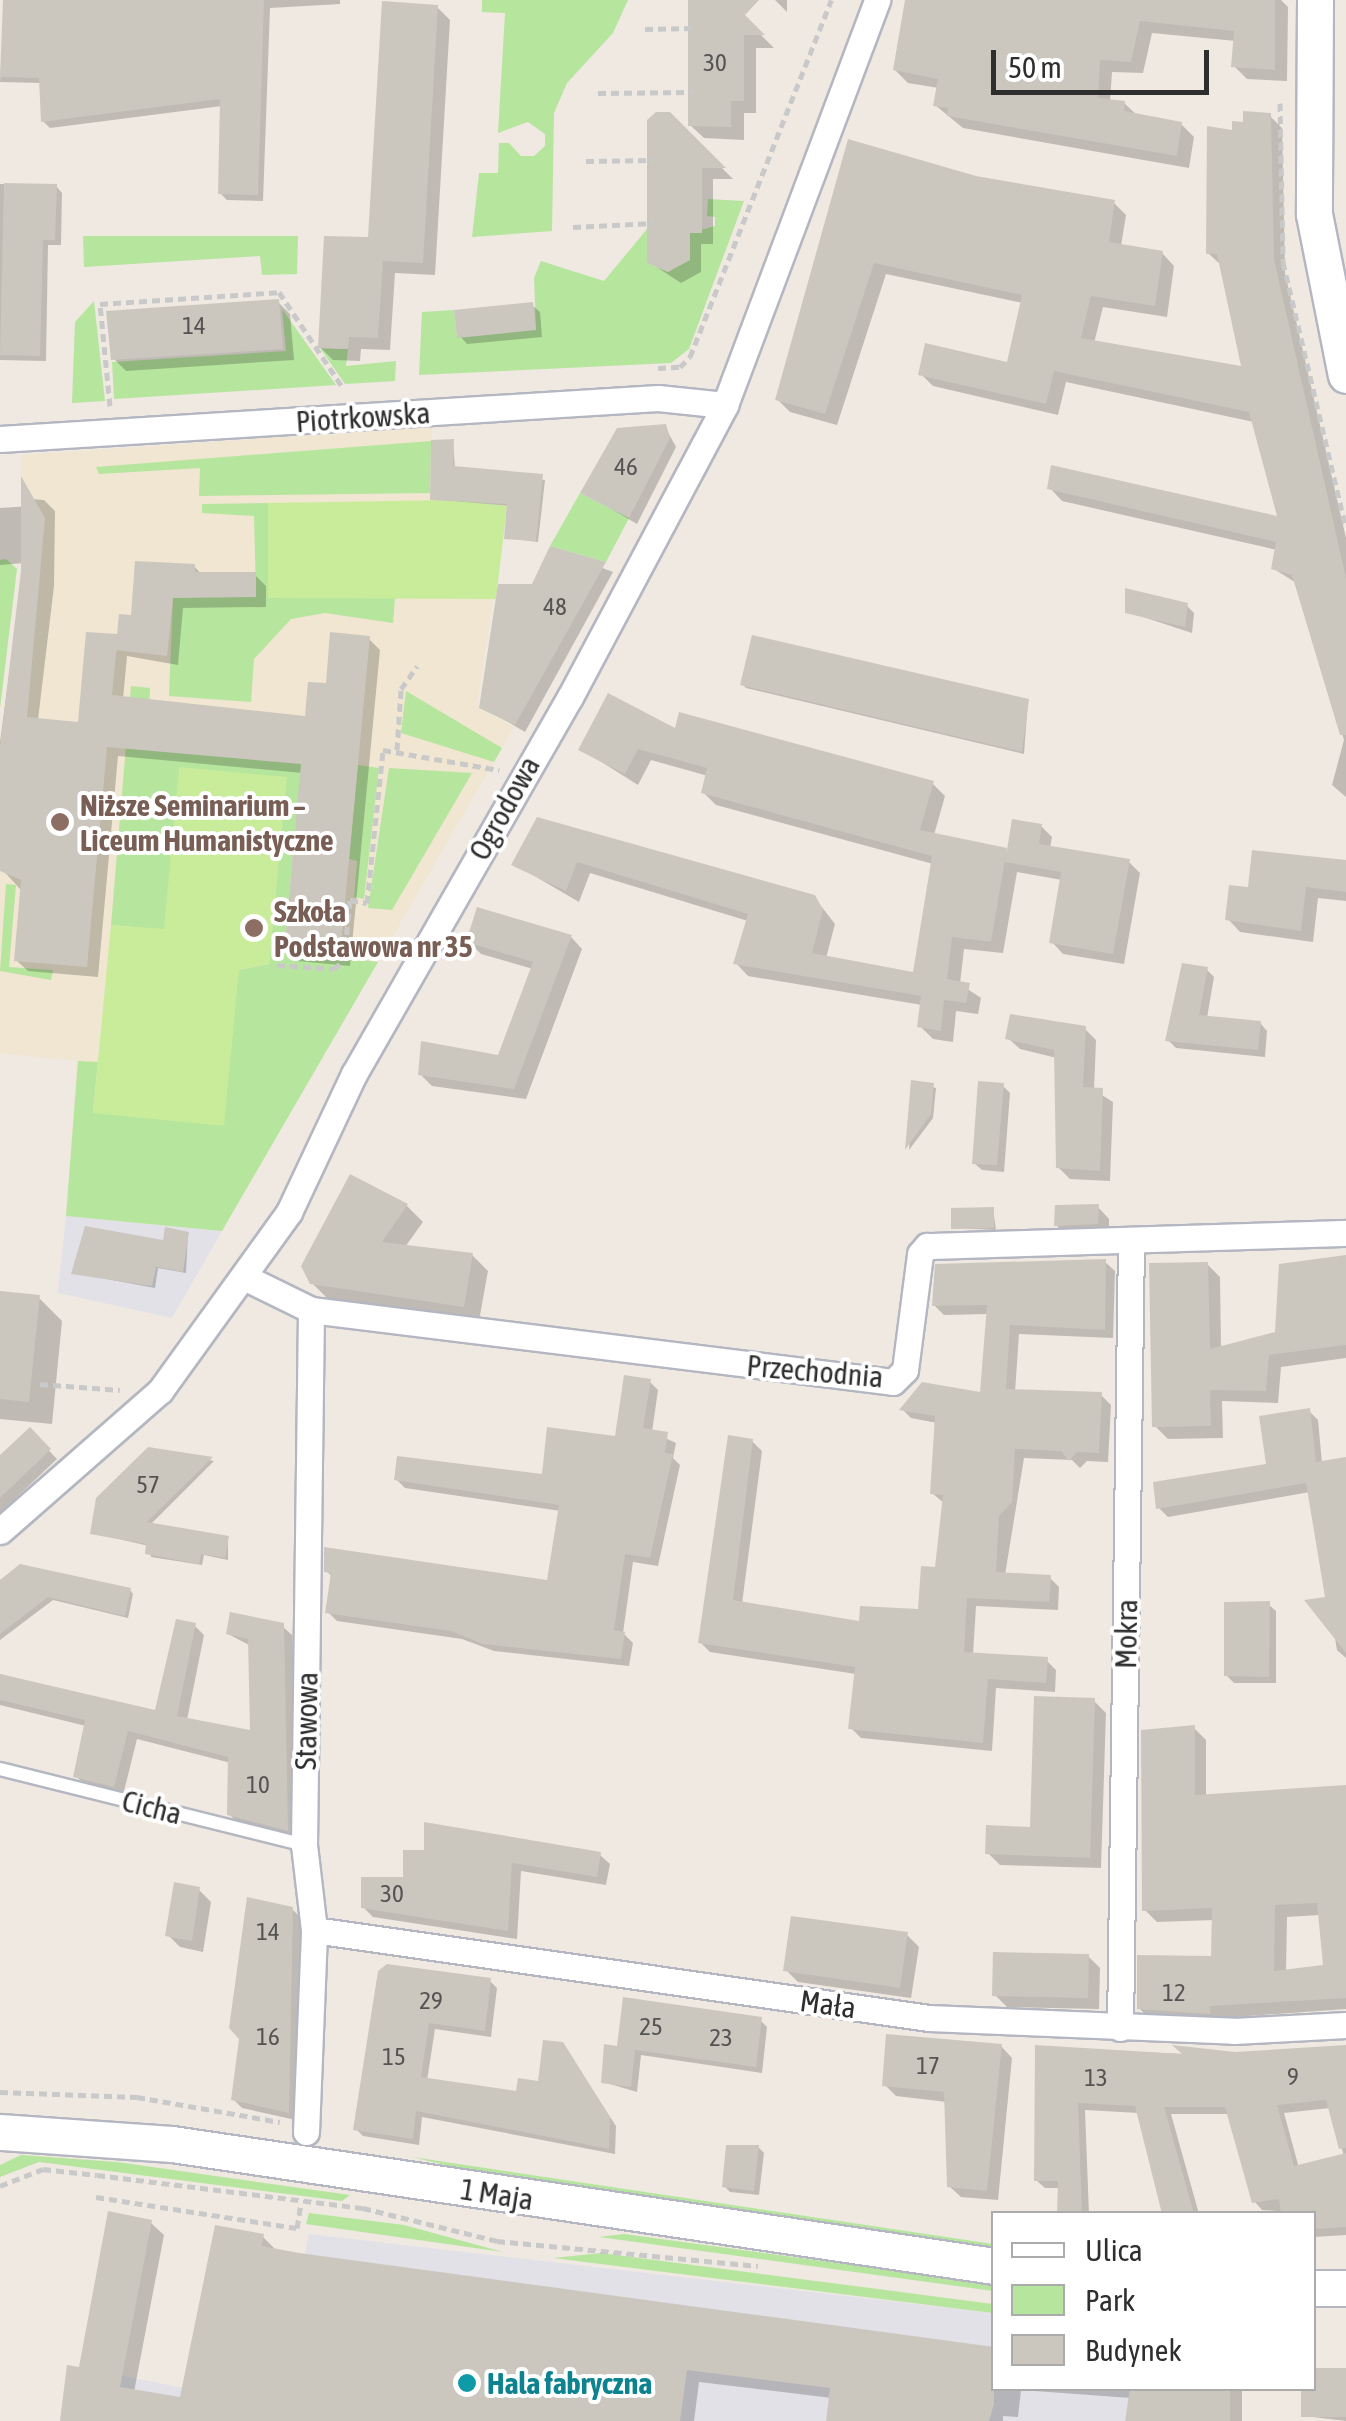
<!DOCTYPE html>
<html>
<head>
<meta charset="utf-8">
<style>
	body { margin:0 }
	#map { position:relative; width:1346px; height:2421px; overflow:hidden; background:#efe9e1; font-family:"Asap Condensed",sans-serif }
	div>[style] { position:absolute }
	.industrial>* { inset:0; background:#e3e1e8 }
	.education>* { inset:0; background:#f0e6d1 }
	.green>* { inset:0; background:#b6e59e }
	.pitch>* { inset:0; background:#c9ec9a }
	.shadow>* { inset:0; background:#0003 }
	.building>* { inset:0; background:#cbc7bf }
	.path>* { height:5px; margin-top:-2.5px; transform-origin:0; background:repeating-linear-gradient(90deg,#c9c9c9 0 8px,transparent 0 13px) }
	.roads { filter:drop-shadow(2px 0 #b4b7c1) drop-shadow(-2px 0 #b4b7c1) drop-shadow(0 2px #b4b7c1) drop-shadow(0 -2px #b4b7c1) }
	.lane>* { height:12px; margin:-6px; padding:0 6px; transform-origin:6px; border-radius:6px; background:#fff }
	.street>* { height:25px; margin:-12.5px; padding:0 12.5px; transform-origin:12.5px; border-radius:12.5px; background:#fff }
	.secondary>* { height:35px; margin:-17.5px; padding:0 17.5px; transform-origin:17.5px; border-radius:17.5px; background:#fff }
	.dots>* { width:28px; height:28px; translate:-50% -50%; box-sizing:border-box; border:5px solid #fff; border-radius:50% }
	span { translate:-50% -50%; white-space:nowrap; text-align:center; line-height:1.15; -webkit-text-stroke:8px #fff; paint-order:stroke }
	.number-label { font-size:25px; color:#555452 }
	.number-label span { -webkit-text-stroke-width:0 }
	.street-label { font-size:30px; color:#2e2e2e }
	.education-label { font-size:30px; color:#785e54; font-weight:700 }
	.left { translate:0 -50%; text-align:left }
	.culture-label { font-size:30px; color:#0d838f; font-weight:700 }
	.legend { position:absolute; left:991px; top:2211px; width:325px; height:180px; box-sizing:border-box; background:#fff; border:2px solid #ababab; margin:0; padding:12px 18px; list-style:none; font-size:30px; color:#2e2e2e }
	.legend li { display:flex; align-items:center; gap:20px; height:50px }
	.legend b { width:50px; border:2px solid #ababab }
	.scale { position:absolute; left:991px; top:50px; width:218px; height:45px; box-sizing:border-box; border:5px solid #2e2e2e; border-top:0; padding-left:12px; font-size:30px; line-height:35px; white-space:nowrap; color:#2e2e2e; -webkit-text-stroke:8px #fff; paint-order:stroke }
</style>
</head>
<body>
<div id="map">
	<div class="industrial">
		<i style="clip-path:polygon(66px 1216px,222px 1231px,172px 1318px,58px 1293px)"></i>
		<i style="clip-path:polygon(309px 2234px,993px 2313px,994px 2388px,1164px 2389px,1160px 2421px,60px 2421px,67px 2365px,275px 2406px)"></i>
	</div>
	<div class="education">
		<i style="clip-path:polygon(432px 427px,430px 500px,507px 506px,477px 707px,514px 727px,222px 1231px,66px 1216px,77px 1061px,0 1053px,0 742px,21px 571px,21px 455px)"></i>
	</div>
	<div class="green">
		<i style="clip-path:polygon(482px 0,628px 0,613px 33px,567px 83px,554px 113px,552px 231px,472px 237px,479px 173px,498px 173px,499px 143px,509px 143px,521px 156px,534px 156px,545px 146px,545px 134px,528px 122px,498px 133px,505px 13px,482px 12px)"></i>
		<i style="clip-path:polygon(708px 199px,744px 201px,689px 349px,671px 363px,419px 375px,422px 312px,454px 310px,457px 337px,536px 329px,534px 278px,541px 261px,604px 281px,647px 229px,647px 263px,668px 272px,677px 259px,690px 259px,690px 233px,715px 226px,715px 217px,707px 216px)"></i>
		<i style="clip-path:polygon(298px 236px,297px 274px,262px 275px,260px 256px,84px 267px,83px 236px)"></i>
		<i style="clip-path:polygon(94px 301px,105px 401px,72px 403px,75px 322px)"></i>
		<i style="clip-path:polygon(282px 309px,336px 385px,114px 399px,112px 362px,286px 351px)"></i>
		<i style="clip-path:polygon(320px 348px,348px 349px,346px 366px,396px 361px,395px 381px,345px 384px)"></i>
		<i style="clip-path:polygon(431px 441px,430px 493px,199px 496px,200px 468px,99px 474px,96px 467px)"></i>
		<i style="clip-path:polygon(580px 493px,629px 518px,606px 562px,550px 546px)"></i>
		<i style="clip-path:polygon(268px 503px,268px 598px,395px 598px,393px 623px,325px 613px,291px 619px,254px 659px,251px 702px,169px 696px,173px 597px,256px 597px,254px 516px,202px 513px,202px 504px)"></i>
		<i style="clip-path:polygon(6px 559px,17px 569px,0 708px,0 560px)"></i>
		<i style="clip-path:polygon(131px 686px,150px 688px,147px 750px,302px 759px,284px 950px,378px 962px,222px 1231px,66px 1216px,78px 1061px,98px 1062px,93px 1112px,239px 970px,269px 964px,286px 777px,164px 930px,111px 925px)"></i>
		<i style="clip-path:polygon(406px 691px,502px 748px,494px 762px,401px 733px)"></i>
		<i style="clip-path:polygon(358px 765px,379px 768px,364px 899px,354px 897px,357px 861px,349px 859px)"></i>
		<i style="clip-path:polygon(389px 768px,472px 773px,392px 910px,368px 908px)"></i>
		<i style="clip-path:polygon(6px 884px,16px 885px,9px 967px,53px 970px,51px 980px,0 971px)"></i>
		<i style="clip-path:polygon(21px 2155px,117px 2162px,350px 2195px,342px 2201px,39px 2162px,0 2177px,0 2165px)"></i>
		<i style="clip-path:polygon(412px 2157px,993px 2244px,993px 2251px,478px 2173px)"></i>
		<i style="clip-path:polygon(309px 2213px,404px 2225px,503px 2252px,306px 2224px)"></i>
		<i style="clip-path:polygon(624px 2234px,993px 2284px,993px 2291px,599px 2237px)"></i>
		<i style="clip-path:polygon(601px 2253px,993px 2304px,993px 2313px,553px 2258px)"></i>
	</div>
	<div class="pitch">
		<i style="clip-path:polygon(452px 500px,507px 506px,496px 599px,268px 598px,268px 503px)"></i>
		<i style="clip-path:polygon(179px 767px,287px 777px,269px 964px,239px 970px,224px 1126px,93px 1113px,111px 925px,164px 929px)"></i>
	</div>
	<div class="shadow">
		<i style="clip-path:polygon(5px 0,340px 0,340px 4px,270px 8px,263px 201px,227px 200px,220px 193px,222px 106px,50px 128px,43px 121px,42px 83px,0 82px)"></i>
		<i style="clip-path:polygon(691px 0,726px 0,774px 48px,756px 48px,756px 113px,744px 113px,744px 140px,704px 138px,690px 125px)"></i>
		<i style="clip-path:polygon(775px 0,787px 0,787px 12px)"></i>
		<i style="clip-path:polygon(908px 0,1281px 0,1288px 7px,1287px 81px,1247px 79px,1234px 66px,1236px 41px,1152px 33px,1143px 73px,1112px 72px,1110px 102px,1124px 103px,1138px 116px,1181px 124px,1194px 137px,1189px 168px,963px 128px,935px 105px,939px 88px,908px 83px,895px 70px)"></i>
		<i style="clip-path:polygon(437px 7px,450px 20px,435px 275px,395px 273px,390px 350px,361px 349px,360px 361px,333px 360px,320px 347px,370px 240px)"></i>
		<i style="clip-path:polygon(669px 115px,733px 179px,713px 179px,713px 244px,701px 244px,701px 272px,681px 283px,649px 262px)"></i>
		<i style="clip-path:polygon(1270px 116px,1282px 128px,1285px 273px,1346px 538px,1346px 797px,1332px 785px,1344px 740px,1298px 584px,1274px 569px,1277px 550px,1062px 501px,1050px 488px,1280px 519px,1254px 422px,1066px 382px,1058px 415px,933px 386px,921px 374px,1009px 365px,1023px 303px,886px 274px,837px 425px,790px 412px,777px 399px,849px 142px,1007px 186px,1114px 203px,1126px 215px,1121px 246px,1162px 253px,1174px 266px,1167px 317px,1103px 307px,1094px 343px,1244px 369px,1221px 265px,1208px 253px,1234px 133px)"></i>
		<i style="clip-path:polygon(0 184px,56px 186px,62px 193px,61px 245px,48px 245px,46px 361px,0 360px)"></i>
		<i style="clip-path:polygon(278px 302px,290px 314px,294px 360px,126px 371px,114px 359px)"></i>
		<i style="clip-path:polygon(532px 305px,540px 312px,542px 337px,467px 344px,460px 336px)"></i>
		<i style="clip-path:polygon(665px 427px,676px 447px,637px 524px,584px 493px)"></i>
		<i style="clip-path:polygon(453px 442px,455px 468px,545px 480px,538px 542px,506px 538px,510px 506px,432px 499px)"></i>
		<i style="clip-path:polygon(31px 499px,44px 500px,55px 511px,54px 586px,38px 720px,80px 725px,133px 617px,194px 566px,202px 575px,255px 575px,266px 586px,266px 607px,183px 608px,178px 665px,127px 656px,123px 699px,308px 719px,369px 639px,380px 650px,350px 966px,297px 961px,286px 950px,303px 773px,118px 756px,98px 977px,28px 971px,16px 960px,21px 890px,0 867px,0 742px,24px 563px,0 565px,0 508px,30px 506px)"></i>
		<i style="clip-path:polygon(552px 549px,613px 572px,525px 732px,482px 707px)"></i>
		<i style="clip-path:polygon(1186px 605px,1194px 613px,1192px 633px,1128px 612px)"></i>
		<i style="clip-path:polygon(743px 685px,1028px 701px,1024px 754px,746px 688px)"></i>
		<i style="clip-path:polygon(676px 731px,932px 783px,945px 796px,934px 835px,1009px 853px,1041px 826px,1052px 837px,1050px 848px,1129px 862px,1140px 873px,1124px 964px,1063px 954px,1052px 942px,1062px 880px,1017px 872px,1003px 953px,964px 949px,960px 984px,981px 998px,978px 1014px,956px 1011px,953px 1042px,933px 1039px,920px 1026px,922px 1005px,748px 976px,736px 963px,748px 921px,590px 873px,579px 902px,514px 864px,538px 820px,814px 897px,835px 924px,826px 958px,915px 975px,933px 864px,716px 805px,703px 792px,708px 776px,651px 760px,638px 785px,581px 749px)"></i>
		<i style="clip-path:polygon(1346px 862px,1346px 901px,1318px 898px,1313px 942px,1240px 932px,1228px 919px,1251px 890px)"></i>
		<i style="clip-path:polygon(571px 937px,582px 949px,526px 1099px,432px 1086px,420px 1074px,500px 1057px,533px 969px,481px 954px,469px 942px)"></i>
		<i style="clip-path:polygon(1206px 969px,1214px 977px,1207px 1018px,1260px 1023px,1267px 1031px,1265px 1057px,1176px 1048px,1168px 1040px)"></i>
		<i style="clip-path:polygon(1085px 1029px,1096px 1040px,1094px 1090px,1113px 1102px,1110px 1181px,1070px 1179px,1058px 1167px,1057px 1058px,1020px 1049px,1008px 1038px)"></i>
		<i style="clip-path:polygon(914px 1083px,936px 1088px,933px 1118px,909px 1150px)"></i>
		<i style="clip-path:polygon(1003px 1086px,1010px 1093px,1004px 1172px,982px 1170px,974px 1163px)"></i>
		<i style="clip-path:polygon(352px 1178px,407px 1206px,423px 1222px,405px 1247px,472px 1255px,488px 1271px,479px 1321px,328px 1299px,312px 1283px)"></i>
		<i style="clip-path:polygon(1098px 1207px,1109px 1219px,1109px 1235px,1068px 1237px,1056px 1225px)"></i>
		<i style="clip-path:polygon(993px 1209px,996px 1230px,953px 1228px)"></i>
		<i style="clip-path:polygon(188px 1234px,186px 1273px,158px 1268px,155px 1288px,74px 1273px)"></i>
		<i style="clip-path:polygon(1346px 1257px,1346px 1358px,1281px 1367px,1278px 1403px,1222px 1401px,1223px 1438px,1168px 1439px,1155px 1426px,1207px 1264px,1220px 1277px,1221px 1349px,1277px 1334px)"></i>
		<i style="clip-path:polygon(1105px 1262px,1115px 1271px,1113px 1338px,1019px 1334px,1015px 1392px,1101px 1395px,1111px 1405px,1108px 1462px,1087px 1461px,1080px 1468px,1072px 1460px,1024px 1458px,1005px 1575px,1050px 1578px,1059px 1587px,1058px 1610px,976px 1606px,973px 1655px,1046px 1660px,1056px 1670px,1055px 1692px,996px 1688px,992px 1751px,861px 1738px,851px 1728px,856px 1674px,710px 1652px,700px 1642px,752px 1441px,762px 1451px,742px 1604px,861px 1624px,920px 1612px,937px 1569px,944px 1503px,932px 1493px,937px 1423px,911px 1418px,902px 1409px,983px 1395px,988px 1314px,944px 1315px,934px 1305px)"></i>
		<i style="clip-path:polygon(0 1294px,39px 1298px,62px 1321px,52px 1424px,0 1419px)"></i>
		<i style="clip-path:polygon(649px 1381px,658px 1390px,652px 1432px,676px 1443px,673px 1458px,680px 1465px,658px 1566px,633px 1562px,623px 1633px,633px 1643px,629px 1666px,494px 1651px,462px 1639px,337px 1621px,328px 1612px,333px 1577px,326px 1571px,549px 1582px,561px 1511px,405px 1488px,396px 1479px,544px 1477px,617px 1439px)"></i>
		<i style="clip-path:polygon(1309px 1411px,1318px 1420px,1322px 1463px,1346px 1460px,1346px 1658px,1337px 1650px,1310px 1492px,1168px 1517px,1159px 1508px,1269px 1466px)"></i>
		<i style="clip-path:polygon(30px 1431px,57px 1459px,0 1513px,0 1458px)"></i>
		<i style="clip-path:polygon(149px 1449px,214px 1461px,150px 1525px,228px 1538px,228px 1560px,204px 1555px,202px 1565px,151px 1557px,149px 1546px,92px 1533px)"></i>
		<i style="clip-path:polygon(0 1583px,130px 1590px,133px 1594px,128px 1618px,53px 1600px,0 1640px)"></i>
		<i style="clip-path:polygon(1268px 1604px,1276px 1611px,1276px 1683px,1234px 1683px,1226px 1675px)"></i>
		<i style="clip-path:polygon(194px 1625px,204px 1635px,187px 1720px,252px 1733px,251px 1646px,228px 1634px,282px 1626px,292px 1635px,296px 1838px,239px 1824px,229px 1814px,231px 1763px,137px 1739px,123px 1795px,85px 1785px,76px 1776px,86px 1726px,0 1705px,0 1674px,157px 1713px)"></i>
		<i style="clip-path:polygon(1094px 1701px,1106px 1713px,1101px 1868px,1000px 1865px,988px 1853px,1032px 1829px)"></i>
		<i style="clip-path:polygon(evenodd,1194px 1728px,1206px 1740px,1206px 1796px,1346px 1787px,1346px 2009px,1222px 2018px,1221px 2025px,1152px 2021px,1139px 2008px,1214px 1959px,1215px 1920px,1157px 1922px,1145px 1910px,1194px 1728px,1320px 1915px,1326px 1967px,1286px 1972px,1287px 1917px,1320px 1915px)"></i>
		<i style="clip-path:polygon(405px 1853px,600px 1855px,610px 1864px,606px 1885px,521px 1871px,517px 1939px,373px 1917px,363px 1907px,405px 1879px)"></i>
		<i style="clip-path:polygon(199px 1890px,211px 1902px,203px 1952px,180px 1947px,168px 1935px)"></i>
		<i style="clip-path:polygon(292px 1909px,301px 1918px,296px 2120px,242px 2108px,233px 2099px)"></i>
		<i style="clip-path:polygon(907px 1935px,919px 1947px,911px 1998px,798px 1982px,786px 1970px)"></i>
		<i style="clip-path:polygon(1088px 1956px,1100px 1968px,1099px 2009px,1007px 2007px,995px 1995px)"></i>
		<i style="clip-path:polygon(380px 1973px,490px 1981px,497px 1988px,491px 2037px,435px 2029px,427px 2081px,518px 2093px,540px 2084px,562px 2044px,616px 2126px,615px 2154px,422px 2117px,419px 2145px,363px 2136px,356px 2129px)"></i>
		<i style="clip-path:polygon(760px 2020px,767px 2027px,762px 2073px,641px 2055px,637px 2092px,603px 2082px,620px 2049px)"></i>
		<i style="clip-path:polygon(1001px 2046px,1012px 2058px,998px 2200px,961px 2197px,949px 2186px,947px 2102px,896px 2096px,885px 2085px)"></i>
		<i style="clip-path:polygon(evenodd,1178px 2047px,1211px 2054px,1346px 2048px,1346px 2235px,1314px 2237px,1314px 2214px,1262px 2210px,1254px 2201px,1230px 2114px,1171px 2114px,1199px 2214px,1165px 2214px,1139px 2113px,1085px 2110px,1089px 2214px,1060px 2214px,1061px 2188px,1045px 2188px,1036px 2180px,1038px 2048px,1185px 2054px,1178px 2047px,1330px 2108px,1344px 2156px,1299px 2168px,1284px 2113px,1330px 2108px)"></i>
		<i style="clip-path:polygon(758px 2147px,764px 2153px,759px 2195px,730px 2192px,724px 2186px)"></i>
		<i style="clip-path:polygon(151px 2223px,164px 2235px,134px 2392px,182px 2400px,263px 2237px,277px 2251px,994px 2388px,1242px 2388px,1242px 2421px,1128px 2421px,1131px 2398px,1021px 2390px,1018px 2417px,1003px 2416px,1003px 2421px,829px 2421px,832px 2398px,699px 2382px,694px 2421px,63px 2421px)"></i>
		<i style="clip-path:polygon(1314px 2371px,1346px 2371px,1346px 2421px,1304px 2416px)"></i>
	</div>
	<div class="building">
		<i style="clip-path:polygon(3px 0,264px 0,258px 195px,218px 194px,220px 99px,41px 122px,39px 78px,0 77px)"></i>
		<i style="clip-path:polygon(688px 0,759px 0,745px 15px,765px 35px,744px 35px,744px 101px,731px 101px,731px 127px,688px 126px)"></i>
		<i style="clip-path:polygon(905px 0,1275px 0,1275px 70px,1231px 67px,1234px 31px,1140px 21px,1131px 62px,1100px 60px,1098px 98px,1125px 101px,1124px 111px,1182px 122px,1177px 156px,947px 116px,948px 108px,933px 106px,938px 79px,893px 70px)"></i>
		<i style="clip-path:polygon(382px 1px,438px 5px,423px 263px,383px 261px,378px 338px,349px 337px,348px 349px,318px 348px,324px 236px,368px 237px)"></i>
		<i style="clip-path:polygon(1243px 111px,1271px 113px,1274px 259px,1346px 578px,1346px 735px,1340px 735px,1292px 575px,1271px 569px,1276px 542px,1047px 489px,1051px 465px,1277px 516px,1249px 412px,1054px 371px,1046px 404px,918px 375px,925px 343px,1007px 362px,1022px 295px,874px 263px,825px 414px,775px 400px,848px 139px,976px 176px,1115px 200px,1109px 242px,1163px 251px,1155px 306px,1091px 296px,1081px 338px,1241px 366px,1217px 254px,1206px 254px,1207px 126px,1232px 130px,1232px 121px,1243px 122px)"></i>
		<i style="clip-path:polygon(656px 112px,670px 112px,726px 168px,702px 168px,702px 233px,690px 233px,690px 260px,668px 272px,647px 263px,647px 120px)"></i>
		<i style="clip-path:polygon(4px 183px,57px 184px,55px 240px,43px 240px,40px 356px,0 355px)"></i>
		<i style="clip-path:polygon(279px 299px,283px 349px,111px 360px,106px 311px)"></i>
		<i style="clip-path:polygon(533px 302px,536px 330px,457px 338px,454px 310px)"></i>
		<i style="clip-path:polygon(666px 424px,670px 438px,629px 518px,580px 493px,617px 428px)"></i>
		<i style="clip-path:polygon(454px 439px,453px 466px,543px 474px,536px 541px,504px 539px,507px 504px,430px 500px,431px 440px)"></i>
		<i style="clip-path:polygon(21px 476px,45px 518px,27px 717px,78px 722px,86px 632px,117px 634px,119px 614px,131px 615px,135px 561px,195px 564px,195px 572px,256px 572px,256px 597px,173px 598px,167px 656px,116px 650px,117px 642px,112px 695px,305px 716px,308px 682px,326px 683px,330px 632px,370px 636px,340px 956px,284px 951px,301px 764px,107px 747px,87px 967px,14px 961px,21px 880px,0 871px,0 747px,21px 571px)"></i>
		<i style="clip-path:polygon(550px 546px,606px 562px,515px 725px,479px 708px,498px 584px,532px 584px)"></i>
		<i style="clip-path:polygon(1125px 588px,1188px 603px,1185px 627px,1125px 613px)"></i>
		<i style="clip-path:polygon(752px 635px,1029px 699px,1022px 752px,740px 685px)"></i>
		<i style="clip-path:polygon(608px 693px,675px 728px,679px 712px,934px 781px,920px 830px,1007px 848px,991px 942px,952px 937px,947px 979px,970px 983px,966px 1003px,944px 1000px,941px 1031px,917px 1027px,921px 996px,733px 964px,748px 914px,577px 862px,566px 891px,511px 865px,537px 817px,815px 895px,823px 910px,812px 953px,913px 972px,932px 856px,701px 793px,707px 768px,638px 749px,625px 774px,578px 750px)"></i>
		<i style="clip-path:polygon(1012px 819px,1042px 824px,1039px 844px,1130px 859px,1113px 954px,1049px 943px,1061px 872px,1005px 862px)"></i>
		<i style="clip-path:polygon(1252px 850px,1346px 860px,1346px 892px,1306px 887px,1301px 931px,1225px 920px,1229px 885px,1248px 887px)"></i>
		<i style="clip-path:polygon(477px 907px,572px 935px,514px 1089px,418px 1075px,421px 1041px,498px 1055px,533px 962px,466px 942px)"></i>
		<i style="clip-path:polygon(1182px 963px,1208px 967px,1199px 1015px,1261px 1021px,1258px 1050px,1165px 1041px)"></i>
		<i style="clip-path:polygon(1010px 1014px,1086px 1026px,1083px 1087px,1103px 1088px,1100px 1171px,1056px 1168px,1054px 1050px,1005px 1039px)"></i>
		<i style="clip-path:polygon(911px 1080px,934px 1083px,931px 1114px,905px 1150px)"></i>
		<i style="clip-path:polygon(978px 1081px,1004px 1083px,997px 1165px,972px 1164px)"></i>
		<i style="clip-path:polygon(350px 1174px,408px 1204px,382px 1242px,473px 1253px,464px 1307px,310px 1284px,301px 1266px)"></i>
		<i style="clip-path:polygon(1099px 1204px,1098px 1224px,1054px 1226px,1055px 1205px)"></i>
		<i style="clip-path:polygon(994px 1207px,994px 1228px,951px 1229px,951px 1208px)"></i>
		<i style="clip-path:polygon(85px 1226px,163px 1240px,165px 1227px,189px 1232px,183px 1272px,156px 1267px,152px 1286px,71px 1274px)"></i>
		<i style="clip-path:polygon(1346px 1255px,1346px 1345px,1269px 1355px,1266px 1391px,1210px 1390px,1211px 1426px,1152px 1427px,1149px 1263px,1208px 1262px,1210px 1349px,1275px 1332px,1279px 1264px)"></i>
		<i style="clip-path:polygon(1106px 1259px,1105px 1330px,1010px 1325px,1006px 1389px,1102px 1392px,1099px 1453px,1077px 1452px,1069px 1461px,1061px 1451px,1015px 1449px,1012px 1502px,999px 1516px,996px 1572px,1051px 1575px,1049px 1602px,967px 1598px,964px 1652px,1048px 1657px,1046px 1683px,988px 1679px,983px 1743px,848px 1729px,855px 1667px,698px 1643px,728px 1435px,753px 1439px,733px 1600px,859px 1621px,860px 1606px,918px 1609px,921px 1566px,935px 1567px,943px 1495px,930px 1494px,935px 1416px,899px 1410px,922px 1382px,980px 1392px,987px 1305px,932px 1306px,935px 1264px)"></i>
		<i style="clip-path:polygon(0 1291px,40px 1295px,29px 1402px,0 1399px)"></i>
		<i style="clip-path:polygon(624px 1375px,651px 1379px,643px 1428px,668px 1432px,665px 1453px,673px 1454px,650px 1558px,625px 1554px,614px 1630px,625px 1632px,621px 1659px,483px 1644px,451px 1631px,325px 1613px,331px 1573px,324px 1572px,324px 1547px,547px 1580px,559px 1505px,394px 1480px,397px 1456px,542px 1474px,547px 1427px,615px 1436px)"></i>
		<i style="clip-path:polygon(1310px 1408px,1316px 1462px,1346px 1457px,1346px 1653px,1304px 1600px,1325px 1597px,1306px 1483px,1156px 1509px,1153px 1482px,1266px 1464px,1259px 1416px)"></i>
		<i style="clip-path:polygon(30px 1427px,51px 1449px,0 1498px,0 1455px)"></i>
		<i style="clip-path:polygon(148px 1447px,213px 1457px,147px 1522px,229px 1536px,225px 1558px,201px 1554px,199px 1564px,145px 1554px,146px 1544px,90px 1534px,96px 1498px)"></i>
		<i style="clip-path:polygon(20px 1564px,131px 1588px,125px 1616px,48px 1597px,0 1634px,0 1580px)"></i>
		<i style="clip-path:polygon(1270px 1601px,1269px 1677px,1224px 1676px,1224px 1602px)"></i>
		<i style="clip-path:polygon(230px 1612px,284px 1623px,288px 1831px,227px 1815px,228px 1757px,128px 1731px,114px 1787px,73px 1777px,85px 1720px,0 1700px,0 1674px,155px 1710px,176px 1619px,196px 1623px,177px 1716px,250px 1730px,248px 1639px,226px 1634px)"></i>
		<i style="clip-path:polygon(1034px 1696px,1095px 1698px,1090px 1858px,985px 1854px,986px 1825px,1030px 1827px)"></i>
		<i style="clip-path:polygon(evenodd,1195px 1725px,1195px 1795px,1346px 1785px,1346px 1998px,1210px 2006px,1210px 2014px,1137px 2009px,1137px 1955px,1211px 1956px,1212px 1908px,1142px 1911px,1141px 1730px,1195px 1725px,1317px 1903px,1323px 1965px,1274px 1971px,1275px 1905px,1317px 1903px)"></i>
		<i style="clip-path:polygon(424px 1822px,601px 1852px,597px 1877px,512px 1863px,508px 1931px,361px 1908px,361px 1877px,403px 1877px,403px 1850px,424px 1850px)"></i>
		<i style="clip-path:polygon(174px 1882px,200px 1887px,192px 1941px,165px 1936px)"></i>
		<i style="clip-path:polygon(247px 1897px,293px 1907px,289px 2113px,231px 2100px,239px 2039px,229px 2028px)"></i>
		<i style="clip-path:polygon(791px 1916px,908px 1932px,900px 1988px,783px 1971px)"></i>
		<i style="clip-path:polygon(993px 1952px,1089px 1954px,1088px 1998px,992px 1996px)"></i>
		<i style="clip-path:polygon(387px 1964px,491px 1978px,485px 2031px,429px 2023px,421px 2077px,516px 2091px,518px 2078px,538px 2081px,543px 2040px,563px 2042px,610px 2117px,609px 2149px,416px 2111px,413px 2139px,353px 2130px,378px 1971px)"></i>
		<i style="clip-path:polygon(623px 1997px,762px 2017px,756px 2067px,635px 2050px,631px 2087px,601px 2083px,604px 2044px,617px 2046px)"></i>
		<i style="clip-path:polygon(886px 2034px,1002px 2044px,987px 2191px,947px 2187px,944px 2092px,882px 2086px)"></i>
		<i style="clip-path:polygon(1035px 2045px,1182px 2054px,1172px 2045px,1235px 2052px,1346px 2045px,1346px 2148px,1339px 2149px,1326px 2100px,1277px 2105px,1294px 2166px,1346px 2153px,1346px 2227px,1314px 2229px,1314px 2214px,1281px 2214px,1279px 2199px,1252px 2203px,1225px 2107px,1164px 2107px,1194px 2214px,1162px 2214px,1135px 2106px,1078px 2103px,1082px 2214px,1057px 2214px,1058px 2181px,1034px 2181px)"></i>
		<i style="clip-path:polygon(726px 2145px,759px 2145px,754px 2191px,722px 2187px)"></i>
		<i style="clip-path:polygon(108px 2211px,152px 2220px,120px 2387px,180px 2397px,215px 2225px,264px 2234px,262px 2246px,299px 2253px,994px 2347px,994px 2404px,989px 2421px,826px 2421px,830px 2388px,687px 2370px,680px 2421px,60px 2421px,67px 2365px,79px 2367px)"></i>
		<i style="clip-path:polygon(1314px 2368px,1346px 2368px,1346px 2417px,1301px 2417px,1301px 2388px,1314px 2388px)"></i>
		<i style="clip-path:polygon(1130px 2388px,1230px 2388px,1230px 2421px,1125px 2421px)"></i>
	</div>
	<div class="path">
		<i style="left:645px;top:29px;width:50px;rotate:-1.1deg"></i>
		<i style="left:598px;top:93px;width:96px;rotate:-0.6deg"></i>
		<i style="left:1280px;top:103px;width:159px;rotate:88.9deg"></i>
		<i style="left:1283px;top:262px;width:269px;rotate:76.7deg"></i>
		<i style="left:586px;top:161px;width:68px;rotate:-0.8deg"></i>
		<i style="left:573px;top:227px;width:81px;rotate:-2.8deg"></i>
		<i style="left:658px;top:368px;width:22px;rotate:-3deg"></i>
		<i style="left:680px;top:367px;width:14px;rotate:-45deg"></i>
		<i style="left:690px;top:357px;width:384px;rotate:-68.4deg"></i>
		<i style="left:110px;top:406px;width:102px;rotate:-95.6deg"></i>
		<i style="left:100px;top:304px;width:179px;rotate:-3.8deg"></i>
		<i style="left:279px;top:292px;width:115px;rotate:56.3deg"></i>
		<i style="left:397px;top:750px;width:61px;rotate:-86.2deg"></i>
		<i style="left:401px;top:689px;width:28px;rotate:-55deg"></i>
		<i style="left:346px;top:940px;width:11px;rotate:27deg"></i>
		<i style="left:277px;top:965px;width:57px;rotate:4deg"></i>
		<i style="left:334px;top:969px;width:13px;rotate:-42deg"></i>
		<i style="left:344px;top:960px;width:60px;rotate:-84.3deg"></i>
		<i style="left:350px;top:900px;width:17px;rotate:10deg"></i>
		<i style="left:367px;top:903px;width:154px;rotate:-84deg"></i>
		<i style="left:383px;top:750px;width:118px;rotate:9.8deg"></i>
		<i style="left:40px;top:1384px;width:80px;rotate:4.3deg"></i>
		<i style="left:0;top:2092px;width:137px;rotate:2.1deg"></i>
		<i style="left:137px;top:2097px;width:145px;rotate:9.9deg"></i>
		<i style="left:0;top:2186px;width:46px;rotate:-21.6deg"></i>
		<i style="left:43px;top:2169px;width:54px;rotate:6.3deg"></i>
		<i style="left:97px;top:2175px;width:268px;rotate:7.1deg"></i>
		<i style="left:363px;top:2208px;width:138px;rotate:13.8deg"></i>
		<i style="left:497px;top:2241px;width:262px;rotate:5.5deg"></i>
		<i style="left:96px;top:2197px;width:203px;rotate:8.8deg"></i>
		<i style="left:297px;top:2228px;width:25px;rotate:-81deg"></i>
	</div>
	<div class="roads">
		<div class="lane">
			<i style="left:0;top:1769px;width:313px;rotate:14deg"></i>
		</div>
		<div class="street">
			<i style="left:0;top:439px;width:659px;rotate:-3.57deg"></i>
			<i style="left:658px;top:398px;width:67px;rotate:6deg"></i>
			<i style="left:246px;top:1278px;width:72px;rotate:26.2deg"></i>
			<i style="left:311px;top:1310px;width:586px;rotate:7.05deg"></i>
			<i style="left:893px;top:1382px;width:17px;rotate:-45deg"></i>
			<i style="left:905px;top:1370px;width:117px;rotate:-82.6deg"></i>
			<i style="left:920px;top:1254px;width:11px;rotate:-49deg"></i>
			<i style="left:927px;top:1246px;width:419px;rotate:-1.8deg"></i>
			<i style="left:0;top:1531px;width:213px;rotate:-41.2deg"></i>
			<i style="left:160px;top:1391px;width:221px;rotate:-54.2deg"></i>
			<i style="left:289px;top:1212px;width:153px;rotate:-64.8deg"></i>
			<i style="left:354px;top:1074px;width:434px;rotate:-60.2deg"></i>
			<i style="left:570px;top:697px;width:331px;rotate:-62deg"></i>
			<i style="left:725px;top:405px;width:433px;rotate:-69.4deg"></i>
			<i style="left:314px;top:1930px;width:621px;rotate:8.14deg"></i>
			<i style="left:929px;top:2018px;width:305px;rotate:2.4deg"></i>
			<i style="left:1234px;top:2031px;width:112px;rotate:-3.1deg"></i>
			<i style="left:1120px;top:2028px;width:788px;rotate:-89.2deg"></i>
			<i style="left:306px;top:2132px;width:202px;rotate:-87.7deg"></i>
			<i style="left:314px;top:1930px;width:86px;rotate:-96.7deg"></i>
			<i style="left:304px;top:1845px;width:535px;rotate:-89.25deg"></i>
		</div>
		<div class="secondary">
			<i style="left:1315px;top:0;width:214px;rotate:90.3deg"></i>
			<i style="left:1314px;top:214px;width:164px;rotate:78.8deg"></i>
			<i style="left:0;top:2132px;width:172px;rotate:4deg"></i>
			<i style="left:172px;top:2144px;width:831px;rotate:8.44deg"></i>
			<i style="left:1314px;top:2288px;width:32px"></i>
		</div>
	</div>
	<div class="dots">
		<i style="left:60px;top:822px;background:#8d6e63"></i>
		<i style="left:254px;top:928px;background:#8d6e63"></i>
		<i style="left:467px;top:2383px;background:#0f9aa8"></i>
	</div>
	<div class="number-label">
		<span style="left:715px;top:62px">30</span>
		<span style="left:194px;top:325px">14</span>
		<span style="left:626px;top:466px">46</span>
		<span style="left:555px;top:606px">48</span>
		<span style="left:148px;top:1484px">57</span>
		<span style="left:258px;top:1784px">10</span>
		<span style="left:392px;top:1893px">30</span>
		<span style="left:268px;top:1931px">14</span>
		<span style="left:1174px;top:1992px">12</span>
		<span style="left:431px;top:2000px">29</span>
		<span style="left:651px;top:2026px">25</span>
		<span style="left:268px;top:2036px">16</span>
		<span style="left:721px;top:2037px">23</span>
		<span style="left:394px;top:2056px">15</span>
		<span style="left:928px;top:2065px">17</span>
		<span style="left:1293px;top:2076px">9</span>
		<span style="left:1096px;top:2077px">13</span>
	</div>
	<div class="street-label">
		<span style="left:363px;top:417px;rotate:-4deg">Piotrkowska</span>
		<span style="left:504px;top:808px;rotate:-61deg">Ogrodowa</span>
		<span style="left:815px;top:1371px;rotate:5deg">Przechodnia</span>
		<span style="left:1126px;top:1634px;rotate:-89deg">Mokra</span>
		<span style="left:306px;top:1721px;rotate:-89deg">Stawowa</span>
		<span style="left:152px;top:1807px;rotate:14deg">Cicha</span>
		<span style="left:828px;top:2004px;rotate:8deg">Mała</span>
		<span style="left:497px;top:2194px;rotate:9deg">1 Maja</span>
	</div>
	<div class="education-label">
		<span class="left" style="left:80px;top:822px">Niższe Seminarium –<br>Liceum Humanistyczne</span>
		<span class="left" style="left:274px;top:928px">Szkoła<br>Podstawowa nr 35</span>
	</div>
	<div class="culture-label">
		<span class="left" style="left:487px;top:2383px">Hala fabryczna</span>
	</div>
	<ul class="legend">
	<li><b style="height:12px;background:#fff"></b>Ulica</li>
	<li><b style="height:28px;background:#b6e59e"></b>Park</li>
	<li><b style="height:28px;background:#cbc7bf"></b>Budynek</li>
	</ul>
	<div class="scale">50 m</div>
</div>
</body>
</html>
